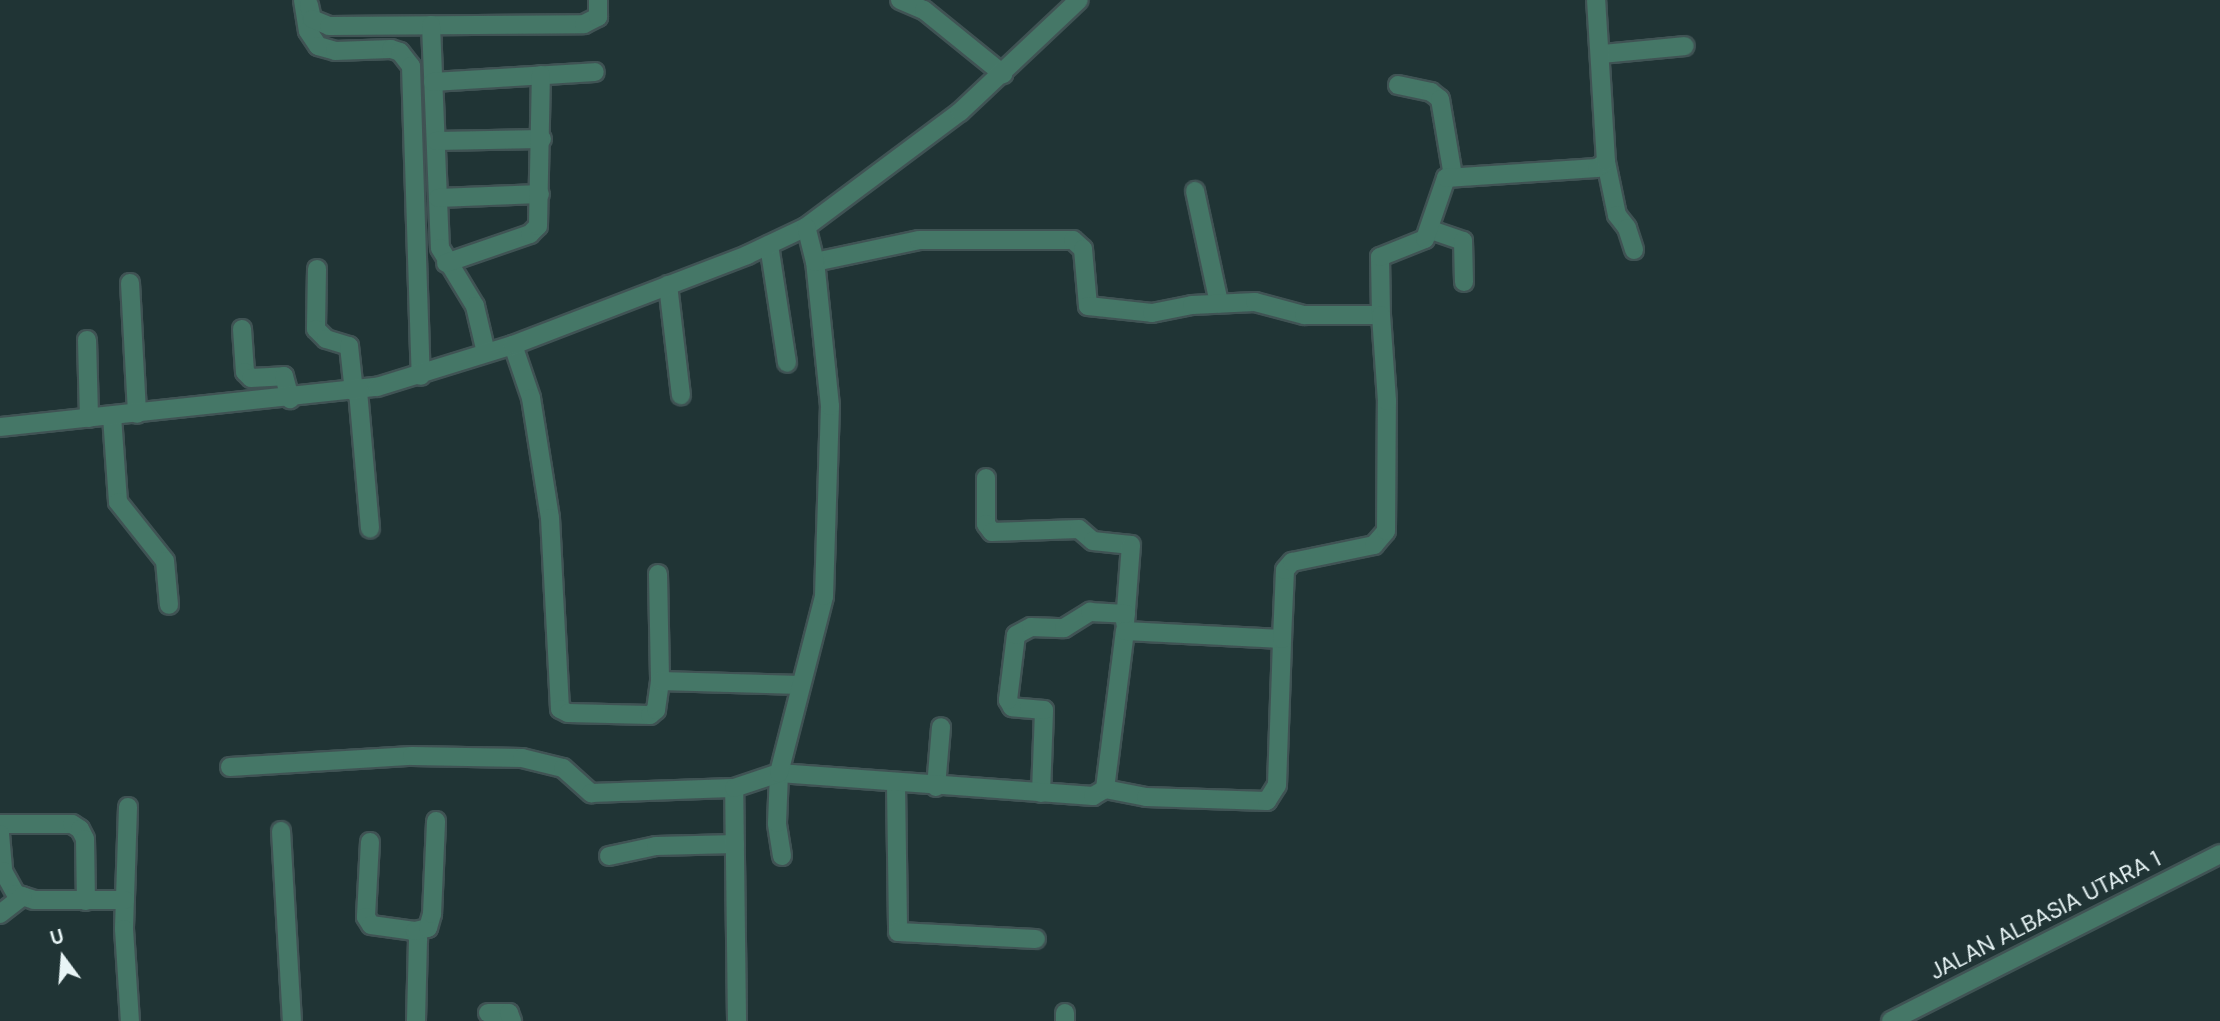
<!DOCTYPE html>
<html>
<head>
<meta charset="utf-8">
<style>
	body { margin:0 }
	#map { position:relative; width:2220px; height:1021px; overflow:hidden; background:#203435; font-family:"DM Sans",sans-serif }
	div>[style] { position:absolute }
	.roads { filter:drop-shadow(2px 0 #405354) drop-shadow(-2px 0 #405354) drop-shadow(0 2px #405354) drop-shadow(0 -2px #405354) }
	.minor>* { height:18px; margin:-9px; padding:0 9px; transform-origin:9px; border-radius:9px; background:#457767 }
	span { translate:-50% -50%; white-space:nowrap; text-align:center; line-height:1.15; -webkit-text-stroke:5px #203435; paint-order:stroke }
	.street-label { font-size:23px; color:#e8f5f6 }
	.north { position:absolute; left:28px; top:923px; width:70px; height:70px; -webkit-text-stroke:5px #203435; paint-order:stroke; rotate:344deg; font-size:19px; font-weight:700; line-height:28px; text-align:center; color:#e8f5f6 }
	.north::after { content:''; display:block; margin:auto; width:24px; height:32px; background:#e8f5f6; clip-path:polygon(50% 0,100% 100%,50% 72%,0 100%) }
</style>
</head>
<body>
<div id="map">
	<div class="roads">
		<div class="minor">
			<i style="left:303px;top:0;width:31px;rotate:81deg"></i>
			<i style="left:308px;top:31px;width:18px;rotate:56deg"></i>
			<i style="left:318px;top:46px;width:18px;rotate:16deg"></i>
			<i style="left:335px;top:51px;width:56px;rotate:-2deg"></i>
			<i style="left:391px;top:49px;width:9px;rotate:18deg"></i>
			<i style="left:400px;top:52px;width:18px;rotate:52deg"></i>
			<i style="left:411px;top:66px;width:310px;rotate:88.2deg"></i>
			<i style="left:900px;top:0;width:26px;rotate:23deg"></i>
			<i style="left:924px;top:10px;width:102px;rotate:39deg"></i>
			<i style="left:309px;top:5px;width:14px;rotate:78deg"></i>
			<i style="left:312px;top:19px;width:18px;rotate:22deg"></i>
			<i style="left:329px;top:26px;width:255px;rotate:-0.4deg"></i>
			<i style="left:584px;top:24px;width:16px;rotate:-27deg"></i>
			<i style="left:598px;top:17px;width:17px;rotate:-90deg"></i>
			<i style="left:431px;top:25px;width:223px;rotate:87.7deg"></i>
			<i style="left:440px;top:248px;width:68px;rotate:58.9deg"></i>
			<i style="left:475px;top:306px;width:48px;rotate:76.8deg"></i>
			<i style="left:1602px;top:54px;width:83px;rotate:-5.5deg"></i>
			<i style="left:433px;top:82px;width:162px;rotate:-3.5deg"></i>
			<i style="left:1398px;top:85px;width:34px;rotate:12deg"></i>
			<i style="left:1431px;top:92px;width:11px;rotate:38deg"></i>
			<i style="left:1440px;top:99px;width:78px;rotate:80.4deg"></i>
			<i style="left:436px;top:141px;width:106px;rotate:-1.1deg"></i>
			<i style="left:1606px;top:162px;width:54px;rotate:78.3deg"></i>
			<i style="left:1617px;top:215px;width:16px;rotate:52deg"></i>
			<i style="left:1627px;top:228px;width:23px;rotate:72deg"></i>
			<i style="left:1195px;top:191px;width:115px;rotate:77.9deg"></i>
			<i style="left:438px;top:198px;width:102px;rotate:-2.2deg"></i>
			<i style="left:1431px;top:230px;width:34px;rotate:19deg"></i>
			<i style="left:1463px;top:241px;width:41px;rotate:88.6deg"></i>
			<i style="left:769px;top:245px;width:119px;rotate:81.3deg"></i>
			<i style="left:815px;top:262px;width:106px;rotate:-11.9deg"></i>
			<i style="left:919px;top:240px;width:154px"></i>
			<i style="left:1073px;top:240px;width:13px;rotate:42deg"></i>
			<i style="left:1083px;top:249px;width:57px;rotate:85deg"></i>
			<i style="left:1088px;top:306px;width:64px;rotate:6.2deg"></i>
			<i style="left:1152px;top:313px;width:41px;rotate:-11.3deg"></i>
			<i style="left:1192px;top:305px;width:63px;rotate:-2.7deg"></i>
			<i style="left:1255px;top:302px;width:51px;rotate:14.9deg"></i>
			<i style="left:1304px;top:315px;width:77px"></i>
			<i style="left:1381px;top:315px;width:58px;rotate:-91deg"></i>
			<i style="left:1380px;top:257px;width:48px;rotate:-21.8deg"></i>
			<i style="left:1425px;top:239px;width:65px;rotate:-71deg"></i>
			<i style="left:1446px;top:178px;width:151px;rotate:-3.8deg"></i>
			<i style="left:1597px;top:168px;width:11px;rotate:-34deg"></i>
			<i style="left:1606px;top:162px;width:162px;rotate:-93.5deg"></i>
			<i style="left:446px;top:263px;width:89px;rotate:-19deg"></i>
			<i style="left:530px;top:234px;width:11px;rotate:-45deg"></i>
			<i style="left:538px;top:226px;width:151px;rotate:-88.9deg"></i>
			<i style="left:317px;top:269px;width:60px;rotate:91deg"></i>
			<i style="left:316px;top:329px;width:14px;rotate:45deg"></i>
			<i style="left:326px;top:339px;width:24px;rotate:17deg"></i>
			<i style="left:349px;top:346px;width:46px;rotate:83.8deg"></i>
			<i style="left:130px;top:283px;width:131px;rotate:86.9deg"></i>
			<i style="left:668px;top:285px;width:111px;rotate:83.3deg"></i>
			<i style="left:242px;top:329px;width:43px;rotate:86deg"></i>
			<i style="left:245px;top:372px;width:8px;rotate:45deg"></i>
			<i style="left:251px;top:378px;width:33px;rotate:-3deg"></i>
			<i style="left:284px;top:376px;width:24px;rotate:75deg"></i>
			<i style="left:87px;top:340px;width:78px;rotate:88.5deg"></i>
			<i style="left:513px;top:345px;width:56px;rotate:71.2deg"></i>
			<i style="left:531px;top:398px;width:121px;rotate:81deg"></i>
			<i style="left:550px;top:518px;width:191px;rotate:87deg"></i>
			<i style="left:560px;top:709px;width:9px;rotate:27deg"></i>
			<i style="left:568px;top:713px;width:82px;rotate:1.4deg"></i>
			<i style="left:650px;top:715px;width:8px;rotate:-40deg"></i>
			<i style="left:656px;top:710px;width:29px;rotate:-82deg"></i>
			<i style="left:358px;top:391px;width:138px;rotate:85deg"></i>
			<i style="left:112px;top:416px;width:86px;rotate:86deg"></i>
			<i style="left:118px;top:502px;width:75px;rotate:51.5deg"></i>
			<i style="left:165px;top:561px;width:44px;rotate:84.8deg"></i>
			<i style="left:0;top:427px;width:379px;rotate:-6.1deg"></i>
			<i style="left:377px;top:387px;width:142px;rotate:-17.2deg"></i>
			<i style="left:513px;top:345px;width:251px;rotate:-21deg"></i>
			<i style="left:747px;top:255px;width:65px;rotate:-25.4deg"></i>
			<i style="left:806px;top:227px;width:192px;rotate:-36.8deg"></i>
			<i style="left:960px;top:112px;width:163px;rotate:-43.3deg"></i>
			<i style="left:986px;top:478px;width:46px;rotate:90deg"></i>
			<i style="left:986px;top:524px;width:10px;rotate:53deg"></i>
			<i style="left:992px;top:532px;width:87px;rotate:-2deg"></i>
			<i style="left:1079px;top:529px;width:18px;rotate:41deg"></i>
			<i style="left:1093px;top:541px;width:38px;rotate:6deg"></i>
			<i style="left:1131px;top:545px;width:78px;rotate:94.4deg"></i>
			<i style="left:658px;top:574px;width:107px;rotate:88.9deg"></i>
			<i style="left:660px;top:681px;width:141px;rotate:1.6deg"></i>
			<i style="left:230px;top:767px;width:182px;rotate:-3.5deg"></i>
			<i style="left:412px;top:756px;width:110px;rotate:1deg"></i>
			<i style="left:522px;top:758px;width:42px;rotate:13.7deg"></i>
			<i style="left:563px;top:768px;width:38px;rotate:42deg"></i>
			<i style="left:591px;top:793px;width:143px;rotate:-2deg"></i>
			<i style="left:896px;top:784px;width:148px;rotate:89.2deg"></i>
			<i style="left:898px;top:932px;width:138px;rotate:2.9deg"></i>
			<i style="left:936px;top:787px;width:60px;rotate:-85.2deg"></i>
			<i style="left:1105px;top:789px;width:42px;rotate:11deg"></i>
			<i style="left:1146px;top:797px;width:121px;rotate:1.9deg"></i>
			<i style="left:1267px;top:801px;width:19px;rotate:-58deg"></i>
			<i style="left:1277px;top:785px;width:146px;rotate:-88deg"></i>
			<i style="left:1041px;top:793px;width:83px;rotate:-87.9deg"></i>
			<i style="left:1044px;top:710px;width:32px;rotate:-175deg"></i>
			<i style="left:1012px;top:707px;width:8px;rotate:-120deg"></i>
			<i style="left:1008px;top:700px;width:65px;rotate:-83deg"></i>
			<i style="left:1016px;top:635px;width:17px;rotate:-28deg"></i>
			<i style="left:1031px;top:627px;width:33px;rotate:2deg"></i>
			<i style="left:1064px;top:628px;width:31px;rotate:-32deg"></i>
			<i style="left:1090px;top:612px;width:36px;rotate:3deg"></i>
			<i style="left:128px;top:807px;width:122px;rotate:91.9deg"></i>
			<i style="left:124px;top:929px;width:92px;rotate:86.3deg"></i>
			<i style="left:0;top:824px;width:72px"></i>
			<i style="left:72px;top:824px;width:9px;rotate:32deg"></i>
			<i style="left:80px;top:829px;width:11px;rotate:63deg"></i>
			<i style="left:85px;top:839px;width:62px;rotate:89.1deg"></i>
			<i style="left:281px;top:831px;width:190px;rotate:86.7deg"></i>
			<i style="left:0;top:834px;width:37px;rotate:85deg"></i>
			<i style="left:3px;top:871px;width:26px;rotate:61deg"></i>
			<i style="left:16px;top:894px;width:19px;rotate:18deg"></i>
			<i style="left:34px;top:900px;width:91px"></i>
			<i style="left:370px;top:842px;width:75px;rotate:93.1deg"></i>
			<i style="left:366px;top:917px;width:9px;rotate:58deg"></i>
			<i style="left:371px;top:925px;width:44px;rotate:7.8deg"></i>
			<i style="left:415px;top:931px;width:9px;rotate:69deg"></i>
			<i style="left:418px;top:939px;width:82px;rotate:91.4deg"></i>
			<i style="left:609px;top:856px;width:48px;rotate:-12deg"></i>
			<i style="left:656px;top:846px;width:79px;rotate:-1.5deg"></i>
			<i style="left:782px;top:856px;width:33px;rotate:-99deg"></i>
			<i style="left:777px;top:823px;width:50px;rotate:-87.7deg"></i>
			<i style="left:779px;top:773px;width:315px;rotate:4.2deg"></i>
			<i style="left:1093px;top:796px;width:14px;rotate:-30deg"></i>
			<i style="left:1105px;top:789px;width:159px;rotate:-82.8deg"></i>
			<i style="left:1125px;top:631px;width:157px;rotate:2.9deg"></i>
			<i style="left:1282px;top:639px;width:69px;rotate:-87.5deg"></i>
			<i style="left:1285px;top:570px;width:11px;rotate:-49deg"></i>
			<i style="left:1292px;top:562px;width:84px;rotate:-11.7deg"></i>
			<i style="left:1374px;top:545px;width:18px;rotate:-49deg"></i>
			<i style="left:1386px;top:531px;width:130px;rotate:-89.6deg"></i>
			<i style="left:1387px;top:401px;width:86px;rotate:-94deg"></i>
			<i style="left:0;top:914px;width:29px;rotate:-38deg"></i>
			<i style="left:415px;top:931px;width:13px;rotate:-13deg"></i>
			<i style="left:428px;top:928px;width:15px;rotate:-74deg"></i>
			<i style="left:432px;top:914px;width:93px;rotate:-87.5deg"></i>
			<i style="left:488px;top:1013px;width:21px"></i>
			<i style="left:509px;top:1013px;width:9px;rotate:69deg"></i>
			<i style="left:737px;top:1021px;width:233px;rotate:-90.7deg"></i>
			<i style="left:734px;top:788px;width:47px;rotate:-18.4deg"></i>
			<i style="left:779px;top:773px;width:183px;rotate:-75.7deg"></i>
			<i style="left:824px;top:596px;width:190px;rotate:-88.2deg"></i>
			<i style="left:830px;top:406px;width:145px;rotate:-95.9deg"></i>
			<i style="left:815px;top:262px;width:36px;rotate:-104deg"></i>
			<i style="left:1065px;top:1021px;width:8px;rotate:-90deg"></i>
			<i style="left:1891px;top:1021px;width:369px;rotate:-26.9deg"></i>
		</div>
	</div>
	<div class="street-label">
		<span style="left:2045px;top:915px;rotate:-27deg">JALAN ALBASIA UTARA 1</span>
	</div>
	<div class="north">U</div>
</div>
</body>
</html>
